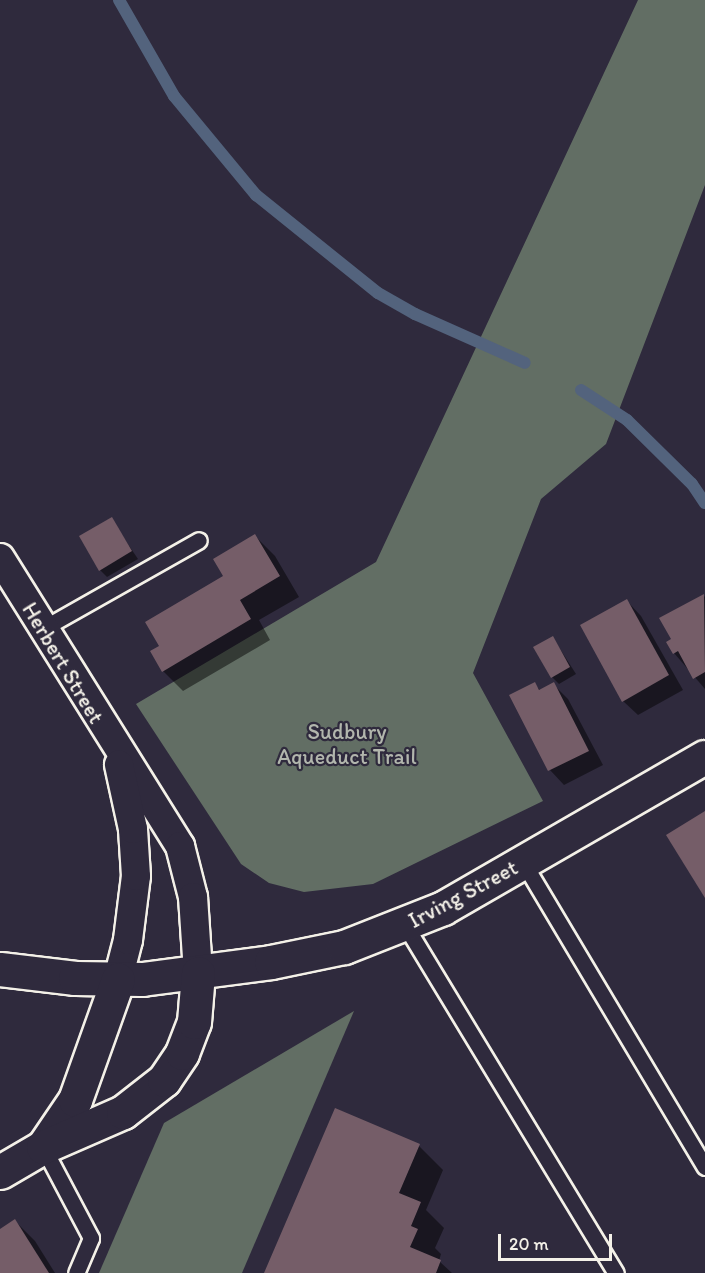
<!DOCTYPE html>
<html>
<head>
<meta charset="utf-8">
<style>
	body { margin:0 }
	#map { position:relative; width:705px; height:1273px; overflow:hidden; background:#2f2a3d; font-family:Itim,sans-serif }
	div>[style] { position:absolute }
	.green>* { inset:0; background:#626e64 }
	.shadow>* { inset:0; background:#0007 }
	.stream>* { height:12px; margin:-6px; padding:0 6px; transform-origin:6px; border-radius:6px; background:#53637d }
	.building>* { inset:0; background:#755d68 }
	.roads { filter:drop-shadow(2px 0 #f4f1e8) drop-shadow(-2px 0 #f4f1e8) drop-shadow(0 2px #f4f1e8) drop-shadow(0 -2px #f4f1e8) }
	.service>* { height:15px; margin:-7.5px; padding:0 7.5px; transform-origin:7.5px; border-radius:7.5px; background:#2f2a3d }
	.minor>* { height:28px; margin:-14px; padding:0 14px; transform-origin:14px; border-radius:14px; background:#2f2a3d }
	.tertiary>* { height:33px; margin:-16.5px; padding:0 16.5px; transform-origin:16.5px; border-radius:16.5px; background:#2f2a3d }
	span { translate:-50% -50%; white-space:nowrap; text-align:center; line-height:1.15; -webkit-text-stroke:4.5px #2f2a3d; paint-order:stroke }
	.street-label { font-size:22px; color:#f4f1e8 }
	.park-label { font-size:22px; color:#b2b6ad }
	.scale { position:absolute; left:498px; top:1234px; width:114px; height:27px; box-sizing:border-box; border:3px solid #f4f1e8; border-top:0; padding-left:8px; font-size:18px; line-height:21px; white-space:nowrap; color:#f4f1e8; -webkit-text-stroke:4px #2f2a3d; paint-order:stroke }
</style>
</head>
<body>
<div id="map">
	<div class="green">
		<i style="clip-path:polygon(638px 0,705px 0,705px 185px,606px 444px,541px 499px,473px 673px,543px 801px,373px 884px,304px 892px,269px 883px,241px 864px,136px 704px,376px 562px)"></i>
		<i style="clip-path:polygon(354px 1011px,242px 1273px,99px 1273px,164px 1123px)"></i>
	</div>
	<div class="shadow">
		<i style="clip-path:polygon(111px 519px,138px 559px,107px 577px,100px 570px)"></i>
		<i style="clip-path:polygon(255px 536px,275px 556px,299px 597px,259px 620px,270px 640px,183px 691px,163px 671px,161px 646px,225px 576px)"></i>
		<i style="clip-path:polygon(704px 596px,705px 597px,705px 689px,674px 653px,673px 639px)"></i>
		<i style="clip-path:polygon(627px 601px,641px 616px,683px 690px,638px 715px,623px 701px)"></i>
		<i style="clip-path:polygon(553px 638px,576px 674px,559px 684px,552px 677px)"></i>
		<i style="clip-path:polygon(534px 684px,541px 691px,553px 684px,568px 699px,603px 765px,564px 785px,550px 770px,511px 696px)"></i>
		<i style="clip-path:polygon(419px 1146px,443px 1170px,426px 1210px,444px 1228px,435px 1248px,441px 1254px,439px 1261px,452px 1273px,266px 1273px)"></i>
		<i style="clip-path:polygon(15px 1221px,35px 1241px,55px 1273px,0 1273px,0 1230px)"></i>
	</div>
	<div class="stream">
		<i style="left:119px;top:0;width:111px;rotate:60.2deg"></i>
		<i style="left:174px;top:96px;width:129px;rotate:50.4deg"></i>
		<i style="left:256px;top:195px;width:156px;rotate:38.8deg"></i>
		<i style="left:378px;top:293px;width:43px;rotate:29.6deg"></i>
		<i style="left:415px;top:314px;width:120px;rotate:24deg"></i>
		<i style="left:581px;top:390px;width:55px;rotate:33.1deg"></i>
		<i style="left:627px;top:420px;width:91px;rotate:44.6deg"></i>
		<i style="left:692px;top:484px;width:23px;rotate:56deg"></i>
	</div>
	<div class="building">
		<i style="clip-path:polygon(112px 517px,132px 551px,99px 571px,79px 536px)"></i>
		<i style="clip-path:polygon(255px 534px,280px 576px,240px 600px,251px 619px,162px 672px,150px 651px,159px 646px,145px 622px,223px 576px,213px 559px)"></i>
		<i style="clip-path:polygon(704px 594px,705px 672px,693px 679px,678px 651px,673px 654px,666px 642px,671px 639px,659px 618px)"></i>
		<i style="clip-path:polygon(627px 599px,669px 675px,622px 702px,580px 625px)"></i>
		<i style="clip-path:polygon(553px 636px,570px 667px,551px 678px,533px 647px)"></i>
		<i style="clip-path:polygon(535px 682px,539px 690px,554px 682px,589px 751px,548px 771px,509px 695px)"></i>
		<i style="clip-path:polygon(705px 811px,705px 898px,666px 835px)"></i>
		<i style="clip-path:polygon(335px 1108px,420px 1144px,399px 1193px,421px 1202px,411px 1226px,418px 1229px,410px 1247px,441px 1260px,436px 1273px,264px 1273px)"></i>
		<i style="clip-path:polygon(15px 1219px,49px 1273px,0 1273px,0 1229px)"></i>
	</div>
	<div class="roads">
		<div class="service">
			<i style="left:42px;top:629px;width:180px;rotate:-29.5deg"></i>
			<i style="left:523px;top:862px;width:355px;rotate:59.2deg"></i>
			<i style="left:405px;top:925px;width:407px;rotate:58.8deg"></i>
			<i style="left:43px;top:1147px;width:103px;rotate:62.2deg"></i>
			<i style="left:91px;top:1238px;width:38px;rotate:113deg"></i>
		</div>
		<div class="minor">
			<i style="left:0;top:558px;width:340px;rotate:58deg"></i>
			<i style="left:180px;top:846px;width:53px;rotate:75.7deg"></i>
			<i style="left:193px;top:897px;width:76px;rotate:86.2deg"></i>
			<i style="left:118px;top:979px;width:40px;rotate:-75.6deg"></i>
			<i style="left:128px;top:940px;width:64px;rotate:-82.9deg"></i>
			<i style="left:136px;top:876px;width:47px;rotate:-93.7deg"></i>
			<i style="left:133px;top:829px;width:66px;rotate:-102.3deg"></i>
		</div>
		<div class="tertiary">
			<i style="left:0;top:969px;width:76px;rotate:6.8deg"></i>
			<i style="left:75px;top:978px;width:67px;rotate:0.9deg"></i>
			<i style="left:142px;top:979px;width:130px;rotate:-7.5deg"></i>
			<i style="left:271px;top:962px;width:75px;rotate:-11.6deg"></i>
			<i style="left:344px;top:947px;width:106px;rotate:-21.5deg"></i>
			<i style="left:443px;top:908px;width:302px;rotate:-30deg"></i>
			<i style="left:43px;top:1147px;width:57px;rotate:-55.8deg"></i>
			<i style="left:75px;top:1100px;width:128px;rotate:-70.4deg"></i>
			<i style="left:0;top:1172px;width:50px;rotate:-30.2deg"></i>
			<i style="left:43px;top:1147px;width:87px;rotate:-23.6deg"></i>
			<i style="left:123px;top:1112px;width:52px;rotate:-38deg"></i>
			<i style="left:164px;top:1080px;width:32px;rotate:-56deg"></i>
			<i style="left:182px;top:1053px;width:33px;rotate:-69deg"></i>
			<i style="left:194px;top:1022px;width:49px;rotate:-85.3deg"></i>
		</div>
	</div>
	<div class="street-label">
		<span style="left:63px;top:663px;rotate:59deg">Herbert Street</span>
		<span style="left:463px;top:894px;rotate:-28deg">Irving Street</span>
	</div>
	<div class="park-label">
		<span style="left:347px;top:744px">Sudbury<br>Aqueduct Trail</span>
	</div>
	<div class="scale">20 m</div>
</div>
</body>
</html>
